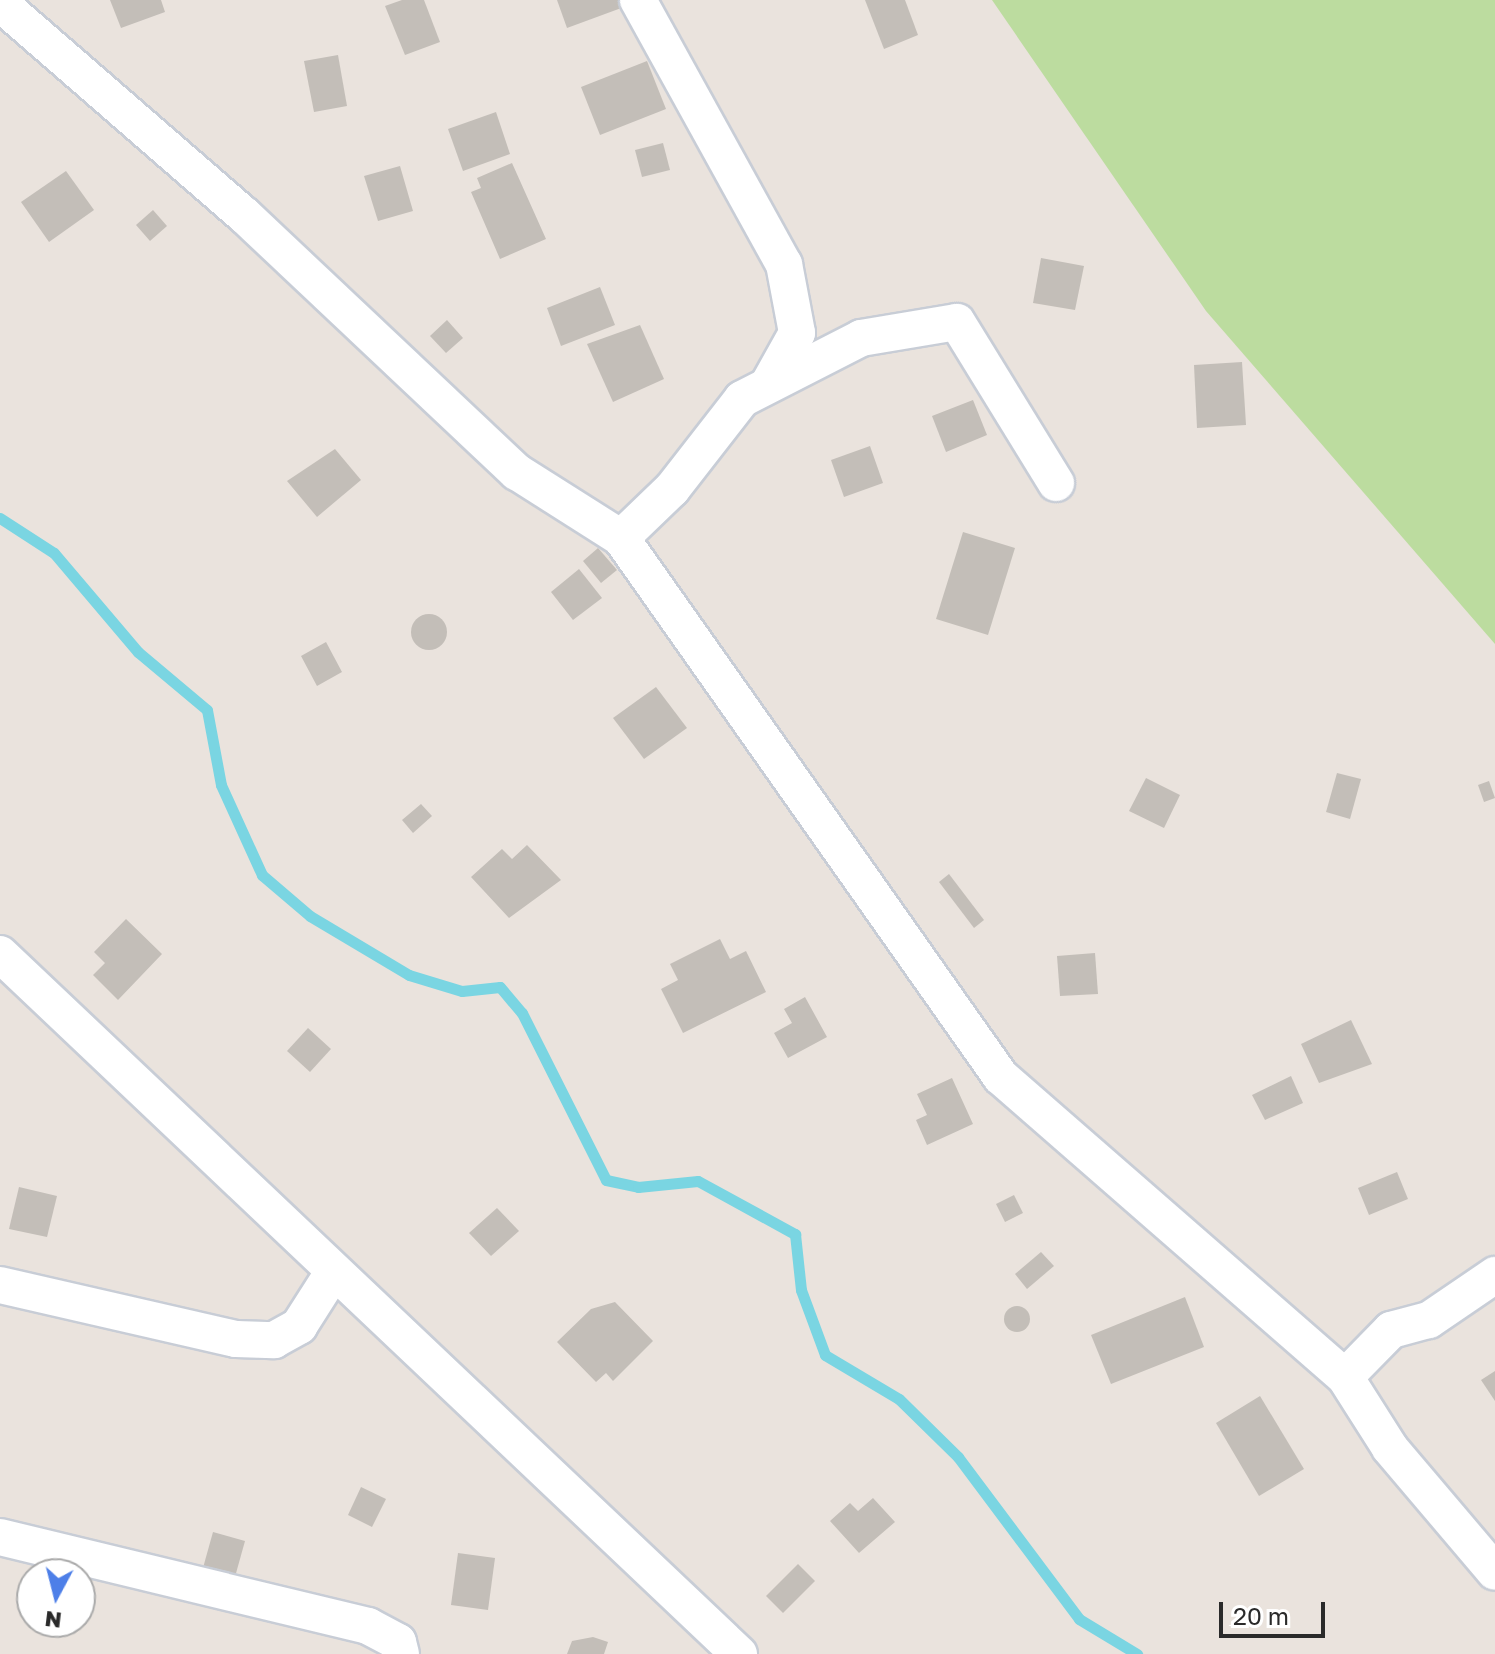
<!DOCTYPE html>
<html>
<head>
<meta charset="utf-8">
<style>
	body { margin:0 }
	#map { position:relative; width:1495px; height:1654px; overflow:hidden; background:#eae3dd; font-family:"Golos Text",sans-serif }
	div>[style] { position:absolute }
	.green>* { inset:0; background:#bcdc9f }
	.stream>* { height:11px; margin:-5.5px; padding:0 5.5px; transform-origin:5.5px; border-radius:5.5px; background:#7ad5e2 }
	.building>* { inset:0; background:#c3beb8 }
	.round { border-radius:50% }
	.roads { filter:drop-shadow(2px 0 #c8cdd6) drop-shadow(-2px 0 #c8cdd6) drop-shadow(0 2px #c8cdd6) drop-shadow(0 -2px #c8cdd6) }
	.street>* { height:36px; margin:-18px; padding:0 18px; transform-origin:18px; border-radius:18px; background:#fff }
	span { translate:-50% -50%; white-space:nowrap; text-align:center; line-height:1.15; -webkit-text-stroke:6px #fff; paint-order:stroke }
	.north { position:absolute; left:16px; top:1558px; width:80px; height:80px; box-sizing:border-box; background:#fff; border:2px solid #aaa; border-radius:50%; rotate:187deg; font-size:22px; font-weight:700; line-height:32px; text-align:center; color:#2a2a2a }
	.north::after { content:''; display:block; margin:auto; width:28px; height:36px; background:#4d7fe8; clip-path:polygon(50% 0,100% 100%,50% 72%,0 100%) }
	.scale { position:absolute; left:1219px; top:1602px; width:106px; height:36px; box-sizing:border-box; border:4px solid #2a2a2a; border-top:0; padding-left:10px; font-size:24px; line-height:28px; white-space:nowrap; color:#2a2a2a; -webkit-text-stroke:6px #fff; paint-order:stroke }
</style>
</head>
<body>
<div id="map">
	<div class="green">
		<i style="clip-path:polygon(992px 0,1495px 0,1495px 644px,1206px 311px)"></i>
	</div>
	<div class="stream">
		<i style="left:0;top:518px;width:64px;rotate:32.9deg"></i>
		<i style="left:54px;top:553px;width:130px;rotate:49.7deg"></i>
		<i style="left:138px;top:652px;width:90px;rotate:40deg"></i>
		<i style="left:207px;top:710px;width:76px;rotate:79.4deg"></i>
		<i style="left:221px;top:785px;width:99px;rotate:65.5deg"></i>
		<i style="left:262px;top:875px;width:63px;rotate:40.5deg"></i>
		<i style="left:310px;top:916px;width:115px;rotate:30.8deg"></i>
		<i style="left:409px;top:975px;width:55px;rotate:16.8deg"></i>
		<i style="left:462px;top:991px;width:38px;rotate:-6deg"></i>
		<i style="left:500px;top:987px;width:34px;rotate:50deg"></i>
		<i style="left:522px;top:1013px;width:187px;rotate:63.3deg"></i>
		<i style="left:606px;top:1180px;width:33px;rotate:12deg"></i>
		<i style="left:638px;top:1187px;width:60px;rotate:-5.7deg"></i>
		<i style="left:698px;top:1181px;width:111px;rotate:28.7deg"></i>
		<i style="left:795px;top:1234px;width:56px;rotate:83.9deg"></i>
		<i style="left:801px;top:1290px;width:69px;rotate:69.7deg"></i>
		<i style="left:825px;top:1355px;width:86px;rotate:30.7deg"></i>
		<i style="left:899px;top:1399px;width:83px;rotate:44.5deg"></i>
		<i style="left:958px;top:1457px;width:202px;rotate:53.2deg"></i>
		<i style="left:1079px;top:1619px;width:68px;rotate:31.1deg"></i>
	</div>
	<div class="building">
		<i style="clip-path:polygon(110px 0,161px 0,165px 12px,121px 28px)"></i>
		<i style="clip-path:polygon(402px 0,424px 0,440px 42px,405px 55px,385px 6px)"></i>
		<i style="clip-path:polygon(557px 0,622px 0,624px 7px,567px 28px)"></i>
		<i style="clip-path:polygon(865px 0,905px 0,918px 35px,884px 49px)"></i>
		<i style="clip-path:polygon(338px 55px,347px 106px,314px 112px,304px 61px)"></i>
		<i style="clip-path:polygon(647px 61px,666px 109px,600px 135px,581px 87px)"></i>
		<i style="clip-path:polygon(496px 112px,510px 154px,463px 171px,448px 129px)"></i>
		<i style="clip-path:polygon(663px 143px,670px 170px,642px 177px,635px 150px)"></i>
		<i style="clip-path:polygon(512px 163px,546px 239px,500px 259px,471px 192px,481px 188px,477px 178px)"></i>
		<i style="clip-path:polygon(400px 166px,413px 211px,378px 221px,364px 176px)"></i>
		<i style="clip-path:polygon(66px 171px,94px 210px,49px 242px,21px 202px)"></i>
		<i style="clip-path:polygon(153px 210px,167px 226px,150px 241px,136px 225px)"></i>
		<i style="clip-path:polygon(1041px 258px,1084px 266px,1075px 310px,1033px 303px)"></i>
		<i style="clip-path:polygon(600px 287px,615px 325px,561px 346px,547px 308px)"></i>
		<i style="clip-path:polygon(447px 320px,463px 338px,446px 353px,430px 336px)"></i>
		<i style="clip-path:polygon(640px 325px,664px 379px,613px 402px,587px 344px)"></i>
		<i style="clip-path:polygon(1242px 362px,1246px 425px,1197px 428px,1194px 365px)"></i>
		<i style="clip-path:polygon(973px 400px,987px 435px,946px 452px,932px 416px)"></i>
		<i style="clip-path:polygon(870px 446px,883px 483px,844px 497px,831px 460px)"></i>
		<i style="clip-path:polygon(335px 449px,361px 480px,317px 517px,287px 481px)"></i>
		<i style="clip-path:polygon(963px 532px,1015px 548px,988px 635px,936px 619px)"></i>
		<i style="clip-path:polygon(598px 548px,617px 570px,601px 583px,583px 561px)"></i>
		<i style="clip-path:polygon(579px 569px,602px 598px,573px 620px,551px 592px)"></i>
		<i class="round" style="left:411px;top:614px;width:36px;height:36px"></i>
		<i style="clip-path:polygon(326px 642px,342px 672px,317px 686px,301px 656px)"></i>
		<i style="clip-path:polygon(656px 687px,687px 728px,644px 759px,613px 718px)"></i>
		<i style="clip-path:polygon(1337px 773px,1361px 779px,1350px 819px,1326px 812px)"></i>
		<i style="clip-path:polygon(1146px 778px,1180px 795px,1164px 828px,1129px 811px)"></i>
		<i style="clip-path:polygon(1489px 781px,1495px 798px,1484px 802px,1478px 785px)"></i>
		<i style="clip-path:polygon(421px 804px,432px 816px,413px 833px,402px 820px)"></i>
		<i style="clip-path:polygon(527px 845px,561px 880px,509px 918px,471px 877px,502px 849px,512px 859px)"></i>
		<i style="clip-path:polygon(949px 874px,984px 920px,974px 928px,939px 882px)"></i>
		<i style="clip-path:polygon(126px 919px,162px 954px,118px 1000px,93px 975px,105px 963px,94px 952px)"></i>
		<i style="clip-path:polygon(720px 939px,730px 959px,746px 951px,766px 992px,683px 1033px,661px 989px,678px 980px,670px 964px)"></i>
		<i style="clip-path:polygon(1095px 953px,1098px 994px,1060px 996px,1057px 956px)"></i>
		<i style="clip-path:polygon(805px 997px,827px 1037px,788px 1058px,774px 1033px,792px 1023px,784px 1009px)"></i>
		<i style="clip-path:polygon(1351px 1020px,1372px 1064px,1319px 1083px,1301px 1044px)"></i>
		<i style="clip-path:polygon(308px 1028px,331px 1049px,310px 1072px,287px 1051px)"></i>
		<i style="clip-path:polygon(1291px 1076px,1303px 1103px,1265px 1120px,1252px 1095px)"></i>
		<i style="clip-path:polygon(952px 1078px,973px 1124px,927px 1145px,916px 1120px,927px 1115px,917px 1094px)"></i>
		<i style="clip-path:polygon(1397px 1172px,1408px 1199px,1369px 1215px,1358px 1188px)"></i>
		<i style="clip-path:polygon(19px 1187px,57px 1196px,47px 1237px,9px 1229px)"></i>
		<i style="clip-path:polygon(1014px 1195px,1023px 1213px,1005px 1222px,996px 1204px)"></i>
		<i style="clip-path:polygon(497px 1208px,519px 1231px,491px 1256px,469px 1233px)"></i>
		<i style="clip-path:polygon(1041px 1252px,1054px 1266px,1027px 1289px,1015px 1274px)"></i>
		<i style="clip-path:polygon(1185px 1297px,1204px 1347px,1111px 1384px,1091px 1335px)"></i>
		<i style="clip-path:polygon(615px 1302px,653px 1341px,613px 1381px,606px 1373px,596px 1382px,557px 1342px,591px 1309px)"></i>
		<i class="round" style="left:1004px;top:1306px;width:26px;height:26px"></i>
		<i style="clip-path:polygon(1495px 1371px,1495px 1401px,1481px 1380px)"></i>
		<i style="clip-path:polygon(1260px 1396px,1304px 1469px,1259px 1496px,1216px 1423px)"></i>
		<i style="clip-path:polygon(361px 1487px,386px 1499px,372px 1527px,348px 1515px)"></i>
		<i style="clip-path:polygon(873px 1498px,895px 1522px,859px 1553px,830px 1521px,850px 1503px,858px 1511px)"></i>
		<i style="clip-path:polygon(213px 1532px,245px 1541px,233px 1584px,201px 1575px)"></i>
		<i style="clip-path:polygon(458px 1553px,495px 1558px,488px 1610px,451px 1605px)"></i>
		<i style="clip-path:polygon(798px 1564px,815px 1581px,783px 1613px,766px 1596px)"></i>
		<i style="clip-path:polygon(593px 1637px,608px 1642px,604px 1654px,567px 1654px,572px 1641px)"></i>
	</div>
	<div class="roads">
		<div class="street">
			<i style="left:638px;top:0;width:302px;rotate:61.1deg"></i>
			<i style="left:784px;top:264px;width:70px;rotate:79.3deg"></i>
			<i style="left:797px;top:333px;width:57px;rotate:119.2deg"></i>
			<i style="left:0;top:3px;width:323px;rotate:41deg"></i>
			<i style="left:244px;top:215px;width:375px;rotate:43.3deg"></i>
			<i style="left:517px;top:472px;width:123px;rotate:32.4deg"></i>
			<i style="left:621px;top:538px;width:659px;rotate:54.82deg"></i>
			<i style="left:1001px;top:1077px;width:456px;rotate:41.1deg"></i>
			<i style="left:1345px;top:1377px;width:84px;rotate:57.6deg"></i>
			<i style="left:1390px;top:1448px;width:162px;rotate:49.7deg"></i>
			<i style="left:621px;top:538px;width:71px;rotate:-43.9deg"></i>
			<i style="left:672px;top:489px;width:114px;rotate:-52.1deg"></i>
			<i style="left:742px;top:399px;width:134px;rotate:-27.1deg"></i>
			<i style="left:861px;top:338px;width:97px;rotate:-9.5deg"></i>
			<i style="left:957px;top:322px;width:189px;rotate:58.4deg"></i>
			<i style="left:0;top:954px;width:1018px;rotate:43.45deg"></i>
			<i style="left:0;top:1285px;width:242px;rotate:12.9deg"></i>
			<i style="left:236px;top:1339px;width:38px;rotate:2deg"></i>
			<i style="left:274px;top:1340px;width:29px;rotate:-29deg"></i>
			<i style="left:299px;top:1326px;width:65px;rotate:-57.5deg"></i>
			<i style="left:1345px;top:1377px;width:66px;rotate:-45.6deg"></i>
			<i style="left:1391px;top:1330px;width:39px;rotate:-15deg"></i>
			<i style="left:1429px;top:1320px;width:80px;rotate:-34.3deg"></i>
			<i style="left:0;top:1537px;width:379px;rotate:13.6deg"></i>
			<i style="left:368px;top:1626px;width:34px;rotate:28deg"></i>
			<i style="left:398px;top:1642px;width:12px;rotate:76deg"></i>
		</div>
	</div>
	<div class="north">N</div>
	<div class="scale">20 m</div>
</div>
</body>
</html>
